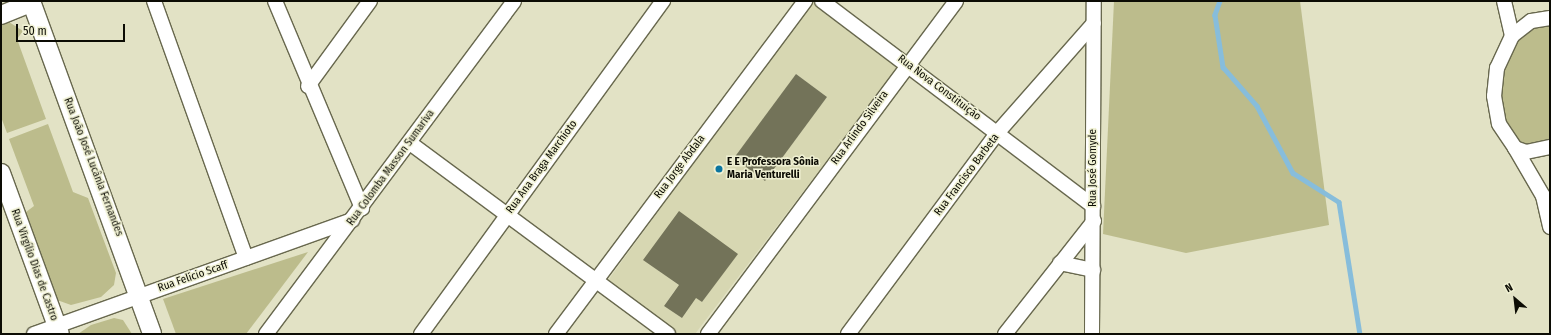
<!DOCTYPE html>
<html>
<head>
<meta charset="utf-8">
<style>
	body { margin:0 }
	#map { position:relative; width:1551px; height:335px; overflow:hidden; background:#e2e2c5; font-family:"Fira Sans Condensed",sans-serif }
	div>[style] { position:absolute }
	.built>* { inset:0; background:#d7d7b2 }
	.green>* { inset:0; background:#bcbc8c }
	.stream>* { height:4.5px; margin:-2.25px; padding:0 2.25px; transform-origin:2.25px; border-radius:2.25px; background:#87bddb }
	.building>* { inset:0; background:#737359 }
	.roads { filter:drop-shadow(1px 0 #68684e) drop-shadow(-1px 0 #68684e) drop-shadow(0 1px #68684e) drop-shadow(0 -1px #68684e) }
	.minor>* { height:14px; margin:-7px; padding:0 7px; transform-origin:7px; border-radius:7px; background:#fff }
	.major>* { height:18px; margin:-9px; padding:0 9px; transform-origin:9px; border-radius:9px; background:#fff }
	.dots>* { width:11px; height:11px; translate:-50% -50%; box-sizing:border-box; border:2px solid #eff0d2; border-radius:50% }
	span { translate:-50% -50%; white-space:nowrap; text-align:center; line-height:1.15; -webkit-text-stroke:3px #eff0d2; paint-order:stroke }
	.street-label { font-size:11px; color:#0c0c04 }
	.poi-label { font-size:11px; color:#0c0c04; font-weight:700 }
	.left { translate:0 -50%; text-align:left }
	.frame { position:absolute; inset:0; border:2px solid #0c0c04; pointer-events:none }
	.north { position:absolute; left:1495px; top:279px; width:40px; height:40px; -webkit-text-stroke:3px #eff0d2; paint-order:stroke; rotate:332deg; font-size:11px; font-weight:700; line-height:16px; text-align:center; color:#0c0c04 }
	.north::after { content:''; display:block; margin:auto; width:14px; height:18px; background:#0c0c04; clip-path:polygon(50% 0,100% 100%,50% 72%,0 100%) }
	.scale { position:absolute; left:16px; top:24px; width:109px; height:18px; box-sizing:border-box; border:2px solid #0c0c04; border-top:0; padding-left:5px; font-size:12px; line-height:14px; white-space:nowrap; color:#0c0c04; -webkit-text-stroke:3px #eff0d2; paint-order:stroke }
</style>
</head>
<body>
<div id="map">
	<div class="built">
		<i style="clip-path:polygon(evenodd,812px 1px,900px 64px,695px 334px,675px 334px,606px 283px,812px 1px,796px 74px,827px 97px,765px 180px,796px 74px,812px 1px,737px 254px,702px 302px,644px 260px,737px 254px,812px 1px,675px 290px,692px 303px,682px 318px,664px 306px,675px 290px)"></i>
	</div>
	<div class="green">
		<i style="clip-path:polygon(1114px 1px,1300px 1px,1329px 225px,1186px 253px,1103px 234px)"></i>
		<i style="clip-path:polygon(9px 22px,23px 31px,17px 39px,46px 119px,7px 133px,1px 117px,1px 25px)"></i>
		<i style="clip-path:polygon(1550px 22px,1550px 141px,1528px 149px,1510px 136px,1504px 122px,1499px 96px,1502px 69px,1508px 52px,1526px 29px)"></i>
		<i style="clip-path:polygon(48px 124px,73px 192px,88px 198px,116px 273px,114px 285px,101px 297px,71px 305px,57px 300px,50px 291px,22px 215px,34px 206px,9px 139px)"></i>
		<i style="clip-path:polygon(308px 252px,246px 334px,176px 334px,163px 299px)"></i>
		<i style="clip-path:polygon(114px 318px,123px 320px,132px 334px,78px 334px,91px 325px)"></i>
	</div>
	<div class="stream">
		<i style="left:1220px;top:1px;width:15px;rotate:110deg"></i>
		<i style="left:1215px;top:15px;width:53px;rotate:81.3deg"></i>
		<i style="left:1223px;top:67px;width:52px;rotate:48.9deg"></i>
		<i style="left:1257px;top:106px;width:76px;rotate:61.8deg"></i>
		<i style="left:1293px;top:173px;width:54px;rotate:32.2deg"></i>
		<i style="left:1339px;top:202px;width:134px;rotate:81deg"></i>
	</div>
	<div class="building">
		<i style="clip-path:polygon(796px 74px,827px 97px,765px 181px,734px 158px)"></i>
		<i style="clip-path:polygon(679px 211px,738px 254px,702px 302px,696px 298px,682px 318px,664px 306px,679px 285px,643px 260px)"></i>
	</div>
	<div class="roads">
		<div class="minor">
			<i style="left:154px;top:1px;width:273px;rotate:70.3deg"></i>
			<i style="left:275px;top:1px;width:225px;rotate:67.2deg"></i>
			<i style="left:822px;top:1px;width:340px;rotate:37.1deg"></i>
			<i style="left:1504px;top:1px;width:36px;rotate:77deg"></i>
			<i style="left:1550px;top:18px;width:19px;rotate:171deg"></i>
			<i style="left:1531px;top:21px;width:24px;rotate:142deg"></i>
			<i style="left:1512px;top:36px;width:35px;rotate:115deg"></i>
			<i style="left:1497px;top:68px;width:28px;rotate:96deg"></i>
			<i style="left:1494px;top:96px;width:28px;rotate:80deg"></i>
			<i style="left:1499px;top:124px;width:29px;rotate:56deg"></i>
			<i style="left:1515px;top:148px;width:12px;rotate:20deg"></i>
			<i style="left:1526px;top:152px;width:25px;rotate:-12deg"></i>
			<i style="left:308px;top:86px;width:105px;rotate:-53.9deg"></i>
			<i style="left:410px;top:143px;width:321px;rotate:36.5deg"></i>
			<i style="left:1515px;top:148px;width:56px;rotate:59.7deg"></i>
			<i style="left:1543px;top:196px;width:32px;rotate:77deg"></i>
			<i style="left:1060px;top:263px;width:34px;rotate:12deg"></i>
			<i style="left:34px;top:334px;width:338px;rotate:-19.7deg"></i>
			<i style="left:266px;top:334px;width:415px;rotate:-53.3deg"></i>
			<i style="left:421px;top:334px;width:412px;rotate:-54deg"></i>
			<i style="left:556px;top:334px;width:416px;rotate:-53.2deg"></i>
			<i style="left:708px;top:334px;width:415px;rotate:-53.3deg"></i>
			<i style="left:848px;top:334px;width:252px;rotate:-53.4deg"></i>
			<i style="left:998px;top:132px;width:145px;rotate:-48.6deg"></i>
			<i style="left:1005px;top:334px;width:144px;rotate:-51.8deg"></i>
			<i style="left:1092px;top:334px;width:333px;rotate:-89.7deg"></i>
		</div>
		<div class="major">
			<i style="left:31px;top:1px;width:354px;rotate:70deg"></i>
			<i style="left:1px;top:15px;width:32px;rotate:-22deg"></i>
			<i style="left:1px;top:173px;width:171px;rotate:69.9deg"></i>
		</div>
	</div>
	<div class="dots">
		<i style="left:719px;top:169px;background:#0b75a0"></i>
	</div>
	<div class="street-label">
		<span style="left:939px;top:88px;rotate:37deg">Rua Nova Constituição</span>
		<span style="left:860px;top:128px;rotate:-54deg">Rua Arlindo Silveira</span>
		<span style="left:93px;top:167px;rotate:69deg">Rua João José Lucânia Fernandes</span>
		<span style="left:542px;top:167px;rotate:-54deg">Rua Ana Braga Marchioto</span>
		<span style="left:680px;top:167px;rotate:-53deg">Rua Jorge Abdala</span>
		<span style="left:391px;top:168px;rotate:-54deg">Rua Colomba Masson Sumariva</span>
		<span style="left:1093px;top:168px;rotate:-90deg">Rua José Gomyde</span>
		<span style="left:967px;top:175px;rotate:-53deg">Rua Francisco Barbeta</span>
		<span style="left:34px;top:265px;rotate:70deg">Rua Virgílio Dias de Castro</span>
		<span style="left:193px;top:277px;rotate:-19deg">Rua Felício Scaff</span>
	</div>
	<div class="poi-label">
		<span class="left" style="left:727px;top:169px">E E Professora Sônia<br>Maria Venturelli</span>
	</div>
	<div class="frame"></div>
	<div class="north">N</div>
	<div class="scale">50 m</div>
</div>
</body>
</html>
